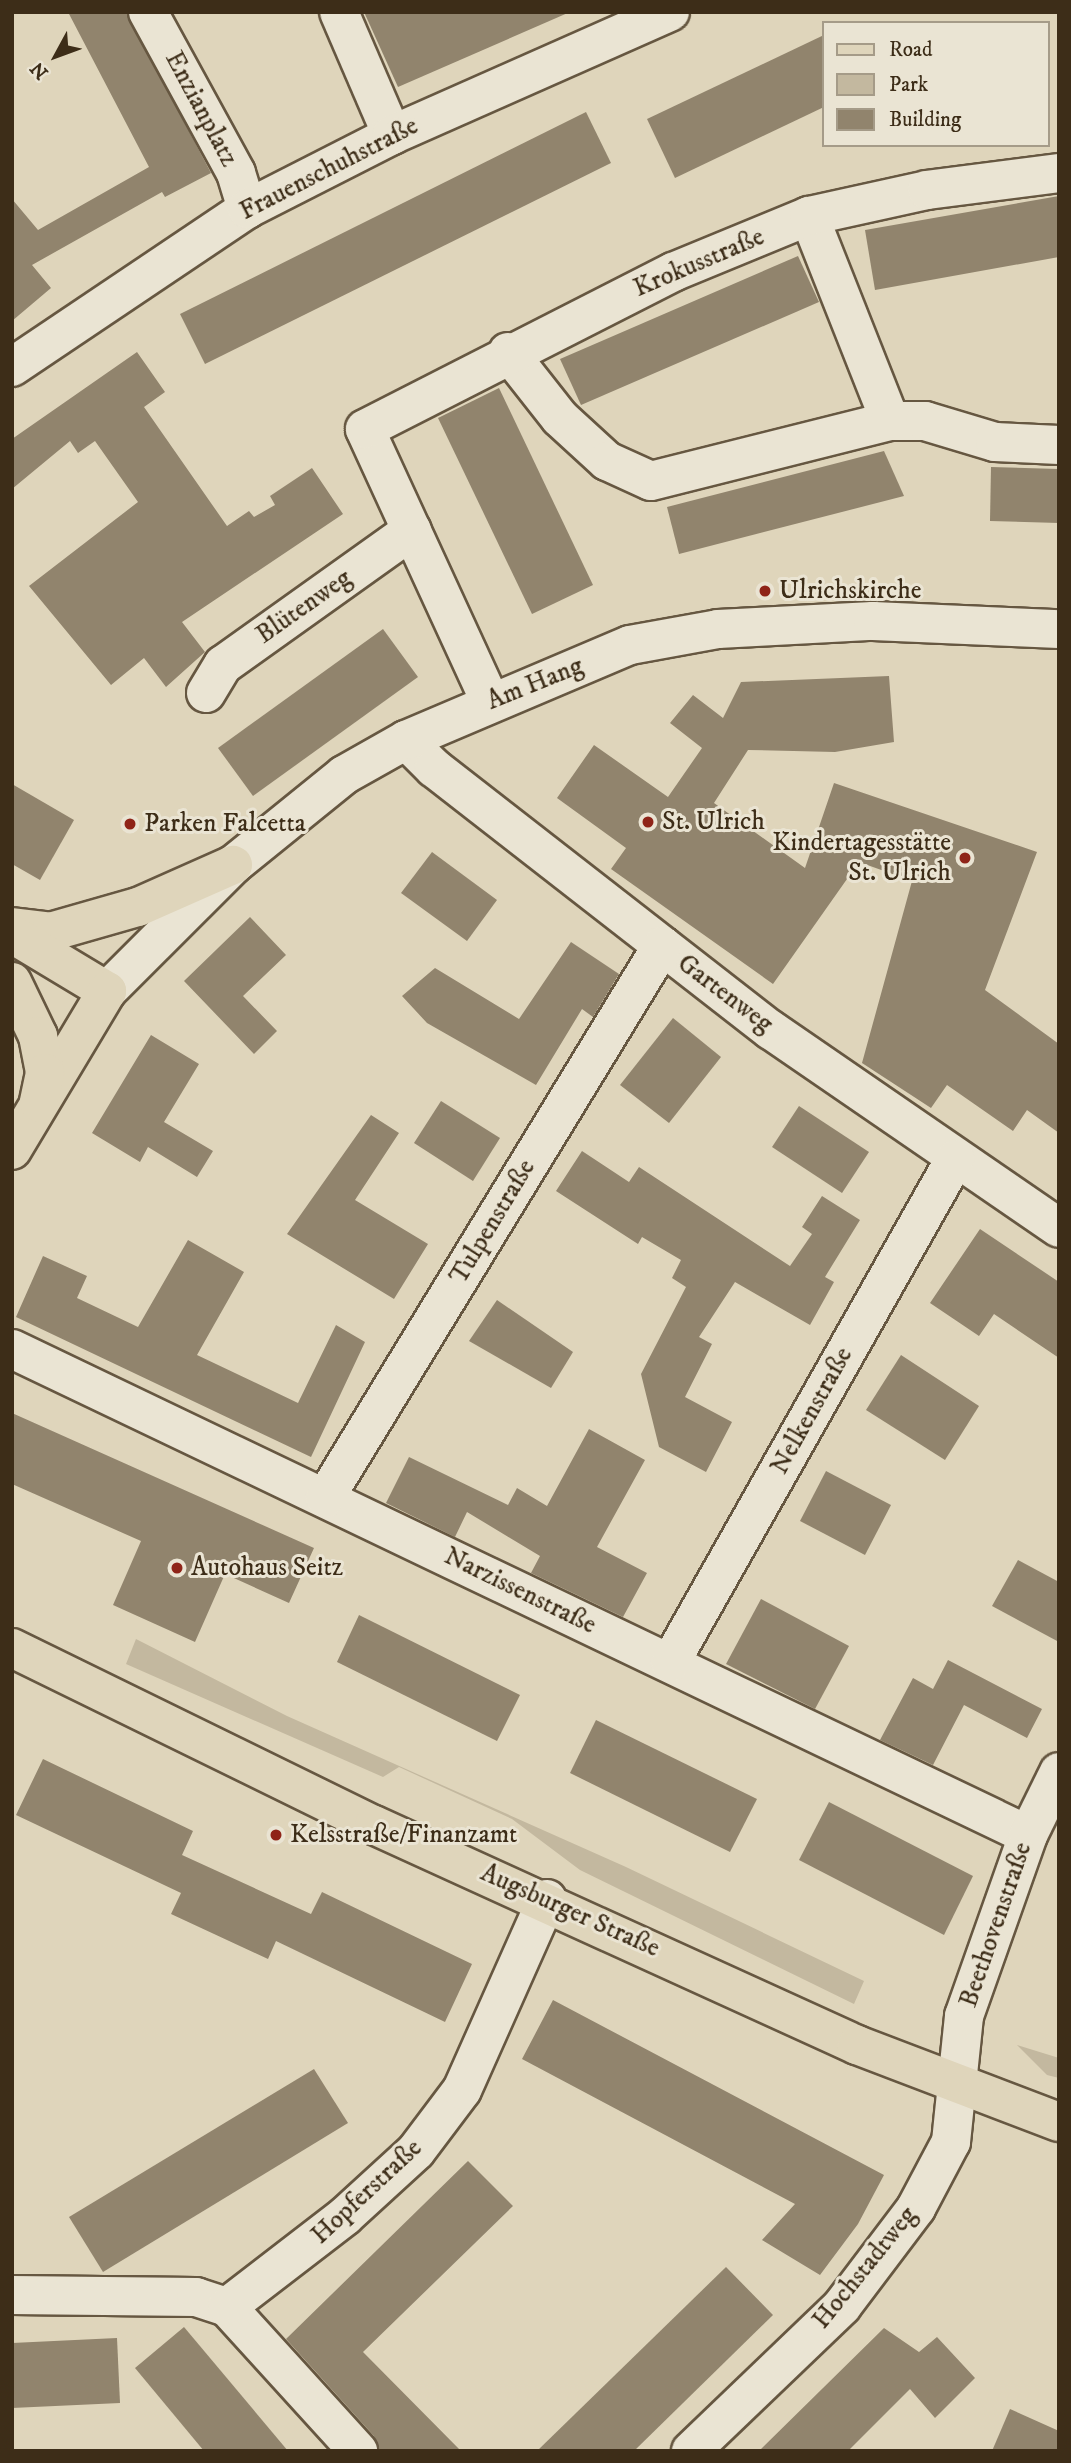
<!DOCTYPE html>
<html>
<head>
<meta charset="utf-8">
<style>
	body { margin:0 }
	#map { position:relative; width:1071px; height:2463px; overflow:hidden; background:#dfd5bb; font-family:"IM FELL DW Pica",serif }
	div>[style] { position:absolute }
	.green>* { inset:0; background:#c3b89f }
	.building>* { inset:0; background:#91846d }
	.roads { filter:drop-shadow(2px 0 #665741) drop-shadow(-2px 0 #665741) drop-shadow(0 2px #665741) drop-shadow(0 -2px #665741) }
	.minor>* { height:38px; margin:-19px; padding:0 19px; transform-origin:19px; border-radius:19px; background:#eae4d3 }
	.major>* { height:38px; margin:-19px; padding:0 19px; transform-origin:19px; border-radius:19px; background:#dfd5bb }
	.dots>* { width:19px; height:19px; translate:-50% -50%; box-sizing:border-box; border:4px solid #eae4d3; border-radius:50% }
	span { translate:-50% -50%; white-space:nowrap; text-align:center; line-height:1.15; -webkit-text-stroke:6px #eae4d3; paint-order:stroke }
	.street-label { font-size:26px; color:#3d2d18 }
	.poi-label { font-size:26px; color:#3d2d18 }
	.left { translate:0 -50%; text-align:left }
	.right { translate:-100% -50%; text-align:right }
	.frame { position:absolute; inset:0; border:14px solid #3d2d18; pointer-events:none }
	.legend { position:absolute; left:822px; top:21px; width:228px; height:126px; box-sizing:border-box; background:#eae4d3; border:2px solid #a59b88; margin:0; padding:9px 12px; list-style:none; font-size:21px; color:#3d2d18 }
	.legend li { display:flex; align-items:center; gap:14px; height:35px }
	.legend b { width:35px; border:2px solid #a59b88 }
	.north { position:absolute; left:21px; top:21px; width:70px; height:70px; -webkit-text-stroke:5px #eae4d3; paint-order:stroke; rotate:229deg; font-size:19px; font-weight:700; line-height:28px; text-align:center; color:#3d2d18 }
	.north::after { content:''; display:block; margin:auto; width:24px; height:32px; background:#3d2d18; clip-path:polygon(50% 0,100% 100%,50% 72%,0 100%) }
</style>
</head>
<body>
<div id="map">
	<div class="green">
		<i style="clip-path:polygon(136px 1639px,287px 1716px,626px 1867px,864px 1981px,854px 2004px,580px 1870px,512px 1819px,399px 1767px,383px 1777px,126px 1664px)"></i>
		<i style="clip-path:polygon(1017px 2045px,1059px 2058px,1059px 2078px,1047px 2075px)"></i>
	</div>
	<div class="building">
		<i style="clip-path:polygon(68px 12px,126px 12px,211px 173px,165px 197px,162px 192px,32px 265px,51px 288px,12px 321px,12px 199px,38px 230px,149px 167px)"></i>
		<i style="clip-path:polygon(364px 12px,570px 12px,398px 87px)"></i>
		<i style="clip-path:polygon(824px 35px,824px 107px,675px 178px,647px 119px)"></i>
		<i style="clip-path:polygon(586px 112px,611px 163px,205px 364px,180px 314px)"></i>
		<i style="clip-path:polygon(1059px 196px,1059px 257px,875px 290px,865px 230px)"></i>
		<i style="clip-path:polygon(798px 256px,819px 302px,581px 405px,560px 359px)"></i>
		<i style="clip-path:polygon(137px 352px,165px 392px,144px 407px,227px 526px,249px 511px,254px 517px,275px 505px,270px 496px,312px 468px,343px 514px,182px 622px,205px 652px,166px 687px,144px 658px,111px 685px,29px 586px,138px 502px,95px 441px,78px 453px,70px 441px,12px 489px,12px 439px)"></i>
		<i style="clip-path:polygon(499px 388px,593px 585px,532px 614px,438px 418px)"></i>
		<i style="clip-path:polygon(884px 451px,904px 496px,679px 554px,667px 507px)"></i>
		<i style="clip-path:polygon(991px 467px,1059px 469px,1059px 523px,990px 521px)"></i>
		<i style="clip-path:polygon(383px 629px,418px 677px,253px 796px,218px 748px)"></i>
		<i style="clip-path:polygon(889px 676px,894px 742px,835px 752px,748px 750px,714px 803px,805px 868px,834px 783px,1037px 852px,985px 990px,1059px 1044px,1059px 1133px,1027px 1110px,1013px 1131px,947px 1085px,931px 1108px,862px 1063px,912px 881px,859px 862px,773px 984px,611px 869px,626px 848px,557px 798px,594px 745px,668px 797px,702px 748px,670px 723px,693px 695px,723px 718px,741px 682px)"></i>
		<i style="clip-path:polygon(12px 784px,74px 820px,40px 880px,12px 864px)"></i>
		<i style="clip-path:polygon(432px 852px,497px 900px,467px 941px,401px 893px)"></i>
		<i style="clip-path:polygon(250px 917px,286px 955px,243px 996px,277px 1031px,254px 1054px,184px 981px)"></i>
		<i style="clip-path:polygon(571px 942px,619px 974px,593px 1017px,582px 1009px,536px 1085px,427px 1023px,402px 996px,435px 968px,519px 1019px)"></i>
		<i style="clip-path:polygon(673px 1018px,721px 1057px,669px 1123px,620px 1085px)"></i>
		<i style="clip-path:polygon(151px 1035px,199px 1064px,164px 1122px,213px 1151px,197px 1177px,148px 1147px,140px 1162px,92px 1133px)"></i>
		<i style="clip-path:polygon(441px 1101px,500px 1138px,473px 1181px,414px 1143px)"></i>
		<i style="clip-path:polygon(799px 1106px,869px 1152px,842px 1193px,772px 1147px)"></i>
		<i style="clip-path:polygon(371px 1115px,399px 1133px,355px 1200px,428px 1244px,394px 1299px,287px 1234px)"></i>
		<i style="clip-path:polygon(582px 1151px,629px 1182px,639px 1167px,790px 1266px,812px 1234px,802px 1227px,822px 1196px,860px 1220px,825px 1277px,834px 1282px,810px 1325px,735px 1282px,699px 1337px,712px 1344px,685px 1397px,732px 1422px,706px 1472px,659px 1447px,641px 1374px,686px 1287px,672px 1278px,681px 1260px,642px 1237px,638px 1244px,556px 1191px)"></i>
		<i style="clip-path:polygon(980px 1229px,1059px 1282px,1059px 1358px,994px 1314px,979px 1336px,930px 1303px)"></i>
		<i style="clip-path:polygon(188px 1240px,244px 1272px,197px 1355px,298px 1403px,336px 1325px,365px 1342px,311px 1457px,16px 1317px,43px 1256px,87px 1276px,77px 1298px,138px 1327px)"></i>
		<i style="clip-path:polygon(497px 1300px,573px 1352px,551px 1388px,469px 1341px)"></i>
		<i style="clip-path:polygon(901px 1355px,979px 1406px,945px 1460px,866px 1410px)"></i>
		<i style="clip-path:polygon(12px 1413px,314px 1548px,289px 1603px,225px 1574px,195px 1642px,113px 1605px,141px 1541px,12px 1484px)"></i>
		<i style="clip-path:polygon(589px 1429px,645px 1460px,597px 1547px,647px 1573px,623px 1617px,531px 1573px,540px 1556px,467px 1512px,455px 1537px,386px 1503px,409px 1457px,508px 1505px,517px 1488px,547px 1506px)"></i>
		<i style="clip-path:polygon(826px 1471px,891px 1505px,865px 1555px,800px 1521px)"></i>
		<i style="clip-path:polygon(1018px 1560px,1059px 1582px,1059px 1642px,992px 1606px)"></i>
		<i style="clip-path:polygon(761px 1599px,849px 1646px,815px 1709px,726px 1664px)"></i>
		<i style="clip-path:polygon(359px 1615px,520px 1695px,497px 1741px,337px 1662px)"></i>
		<i style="clip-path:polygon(948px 1660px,1042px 1709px,1027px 1738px,964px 1705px,933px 1765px,880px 1740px,913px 1678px,933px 1689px)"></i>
		<i style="clip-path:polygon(596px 1720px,757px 1799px,730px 1852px,570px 1773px)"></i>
		<i style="clip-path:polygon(43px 1759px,193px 1831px,182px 1855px,311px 1914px,322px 1892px,472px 1964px,445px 2022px,276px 1941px,268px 1959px,171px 1914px,181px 1893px,16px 1815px)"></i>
		<i style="clip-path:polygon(829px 1802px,973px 1876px,944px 1935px,799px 1860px)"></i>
		<i style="clip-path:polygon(553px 2000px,884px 2175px,858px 2224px,820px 2275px,762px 2240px,795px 2204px,522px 2059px)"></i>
		<i style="clip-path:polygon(314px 2069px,348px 2123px,103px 2272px,69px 2217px)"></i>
		<i style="clip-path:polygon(468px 2161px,513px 2206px,363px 2352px,461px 2451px,379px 2451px,374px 2436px,286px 2339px)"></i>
		<i style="clip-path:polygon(726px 2267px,773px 2315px,634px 2451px,537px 2451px)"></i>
		<i style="clip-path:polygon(184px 2327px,288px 2451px,204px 2451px,135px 2368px)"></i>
		<i style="clip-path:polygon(884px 2328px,919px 2352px,937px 2337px,975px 2378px,935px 2418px,910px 2389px,848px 2451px,759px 2451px)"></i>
		<i style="clip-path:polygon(117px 2338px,120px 2403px,12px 2408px,12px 2343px)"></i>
		<i style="clip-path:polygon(1010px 2409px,1059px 2431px,1059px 2451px,992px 2451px)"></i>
	</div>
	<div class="roads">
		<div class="minor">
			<i style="left:148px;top:12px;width:183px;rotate:61.3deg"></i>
			<i style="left:236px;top:173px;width:38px;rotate:73deg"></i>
			<i style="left:339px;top:12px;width:134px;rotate:66.7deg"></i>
			<i style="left:809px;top:216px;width:220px;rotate:68.4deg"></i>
			<i style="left:508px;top:352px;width:84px;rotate:51.8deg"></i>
			<i style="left:560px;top:418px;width:64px;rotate:42.5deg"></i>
			<i style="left:607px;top:461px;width:48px;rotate:24.4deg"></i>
			<i style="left:651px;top:481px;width:246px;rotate:-14.1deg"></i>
			<i style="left:890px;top:421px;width:35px"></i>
			<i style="left:925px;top:421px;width:73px;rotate:16.7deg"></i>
			<i style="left:995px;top:442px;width:64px;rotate:2.7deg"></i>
			<i style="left:12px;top:367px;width:283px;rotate:-33.9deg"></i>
			<i style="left:247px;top:209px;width:163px;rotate:-27deg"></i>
			<i style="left:392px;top:135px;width:304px;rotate:-23.9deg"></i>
			<i style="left:206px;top:693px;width:33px;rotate:-59deg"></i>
			<i style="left:223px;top:665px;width:232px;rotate:-35.5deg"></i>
			<i style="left:490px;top:701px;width:299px;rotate:-114.7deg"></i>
			<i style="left:365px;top:429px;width:346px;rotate:-27deg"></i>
			<i style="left:673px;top:272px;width:147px;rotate:-22.4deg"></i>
			<i style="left:809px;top:216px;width:121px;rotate:-12.4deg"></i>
			<i style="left:927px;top:190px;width:133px;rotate:-7.3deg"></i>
			<i style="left:406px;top:740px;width:40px;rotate:45deg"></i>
			<i style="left:434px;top:768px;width:427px;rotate:37.9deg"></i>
			<i style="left:771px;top:1030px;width:349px;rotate:34.5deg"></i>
			<i style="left:107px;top:991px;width:178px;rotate:-45deg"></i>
			<i style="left:233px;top:865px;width:143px;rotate:-39deg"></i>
			<i style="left:344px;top:775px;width:71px;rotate:-29.4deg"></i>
			<i style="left:406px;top:740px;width:243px;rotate:-23deg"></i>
			<i style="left:630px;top:645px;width:89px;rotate:-10.3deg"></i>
			<i style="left:718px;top:629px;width:155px;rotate:-3deg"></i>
			<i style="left:873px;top:621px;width:186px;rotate:2.5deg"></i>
			<i style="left:12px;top:1349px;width:1126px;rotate:25.56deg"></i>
			<i style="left:325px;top:1498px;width:647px;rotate:-58.6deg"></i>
			<i style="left:670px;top:1663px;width:579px;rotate:-60.51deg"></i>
			<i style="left:12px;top:2295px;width:184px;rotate:0.6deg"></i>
			<i style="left:196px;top:2297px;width:33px;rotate:18deg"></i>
			<i style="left:227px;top:2307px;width:195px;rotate:47.7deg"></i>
			<i style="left:227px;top:2307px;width:149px;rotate:-37.6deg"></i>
			<i style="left:345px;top:2216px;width:96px;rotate:-42.5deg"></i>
			<i style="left:416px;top:2151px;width:76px;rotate:-53deg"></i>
			<i style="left:462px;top:2090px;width:209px;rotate:-66deg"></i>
			<i style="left:691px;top:2451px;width:209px;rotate:-43.8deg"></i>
			<i style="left:842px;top:2306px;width:123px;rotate:-52.9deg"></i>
			<i style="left:916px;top:2208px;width:75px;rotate:-62.1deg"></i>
			<i style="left:951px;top:2142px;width:127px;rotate:-84.1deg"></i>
			<i style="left:964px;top:2016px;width:192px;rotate:-70.5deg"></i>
			<i style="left:1028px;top:1835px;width:70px;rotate:-63.8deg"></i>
		</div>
		<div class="major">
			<i style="left:12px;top:927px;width:38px;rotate:7deg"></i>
			<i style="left:50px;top:932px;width:91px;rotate:-15.9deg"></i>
			<i style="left:138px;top:907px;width:104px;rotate:-23.9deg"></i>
			<i style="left:12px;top:934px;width:111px;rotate:31deg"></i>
			<i style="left:107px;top:991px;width:185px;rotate:120.9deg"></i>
			<i style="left:12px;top:982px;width:60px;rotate:64.3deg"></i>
			<i style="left:38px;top:1036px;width:38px;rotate:79deg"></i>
			<i style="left:45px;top:1073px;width:30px;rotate:102deg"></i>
			<i style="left:12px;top:1648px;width:403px;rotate:26.1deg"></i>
			<i style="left:374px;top:1825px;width:531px;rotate:24.49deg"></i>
			<i style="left:857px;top:2045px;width:216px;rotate:20.9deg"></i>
		</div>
	</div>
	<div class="dots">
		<i style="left:765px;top:591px;background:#8f2418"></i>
		<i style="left:648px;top:822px;background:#8f2418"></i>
		<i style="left:130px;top:824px;background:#8f2418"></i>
		<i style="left:965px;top:858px;background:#8f2418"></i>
		<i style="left:177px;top:1568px;background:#8f2418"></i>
		<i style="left:276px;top:1835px;background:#8f2418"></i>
	</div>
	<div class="street-label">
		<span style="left:201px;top:109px;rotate:62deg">Enzianplatz</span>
		<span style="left:329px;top:169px;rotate:-27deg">Frauenschuhstraße</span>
		<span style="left:699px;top:263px;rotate:-23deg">Krokusstraße</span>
		<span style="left:304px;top:607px;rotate:-35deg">Blütenweg</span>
		<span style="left:535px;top:684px;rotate:-22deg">Am Hang</span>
		<span style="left:725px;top:994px;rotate:37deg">Gartenweg</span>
		<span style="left:493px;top:1222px;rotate:-59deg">Tulpenstraße</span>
		<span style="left:812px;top:1411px;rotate:-61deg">Nelkenstraße</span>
		<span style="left:520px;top:1591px;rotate:26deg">Narzissenstraße</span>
		<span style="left:570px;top:1911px;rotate:24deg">Augsburger Straße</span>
		<span style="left:996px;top:1925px;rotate:-71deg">Beethovenstraße</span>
		<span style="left:367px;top:2192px;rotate:-43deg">Hopferstraße</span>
		<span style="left:865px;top:2268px;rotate:-51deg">Hochstadtweg</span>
	</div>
	<div class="poi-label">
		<span class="left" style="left:779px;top:591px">Ulrichskirche</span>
		<span class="left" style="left:662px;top:822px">St. Ulrich</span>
		<span class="left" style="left:144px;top:824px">Parken Falcetta</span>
		<span class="right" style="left:951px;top:858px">Kindertagesstätte<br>St. Ulrich</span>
		<span class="left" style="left:191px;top:1568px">Autohaus Seitz</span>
		<span class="left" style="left:290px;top:1835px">Kelsstraße/Finanzamt</span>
	</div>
	<div class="frame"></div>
	<ul class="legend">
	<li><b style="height:9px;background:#dfd5bb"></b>Road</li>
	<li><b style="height:19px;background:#c3b89f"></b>Park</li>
	<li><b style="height:19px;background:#91846d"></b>Building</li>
	</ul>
	<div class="north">N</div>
</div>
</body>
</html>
